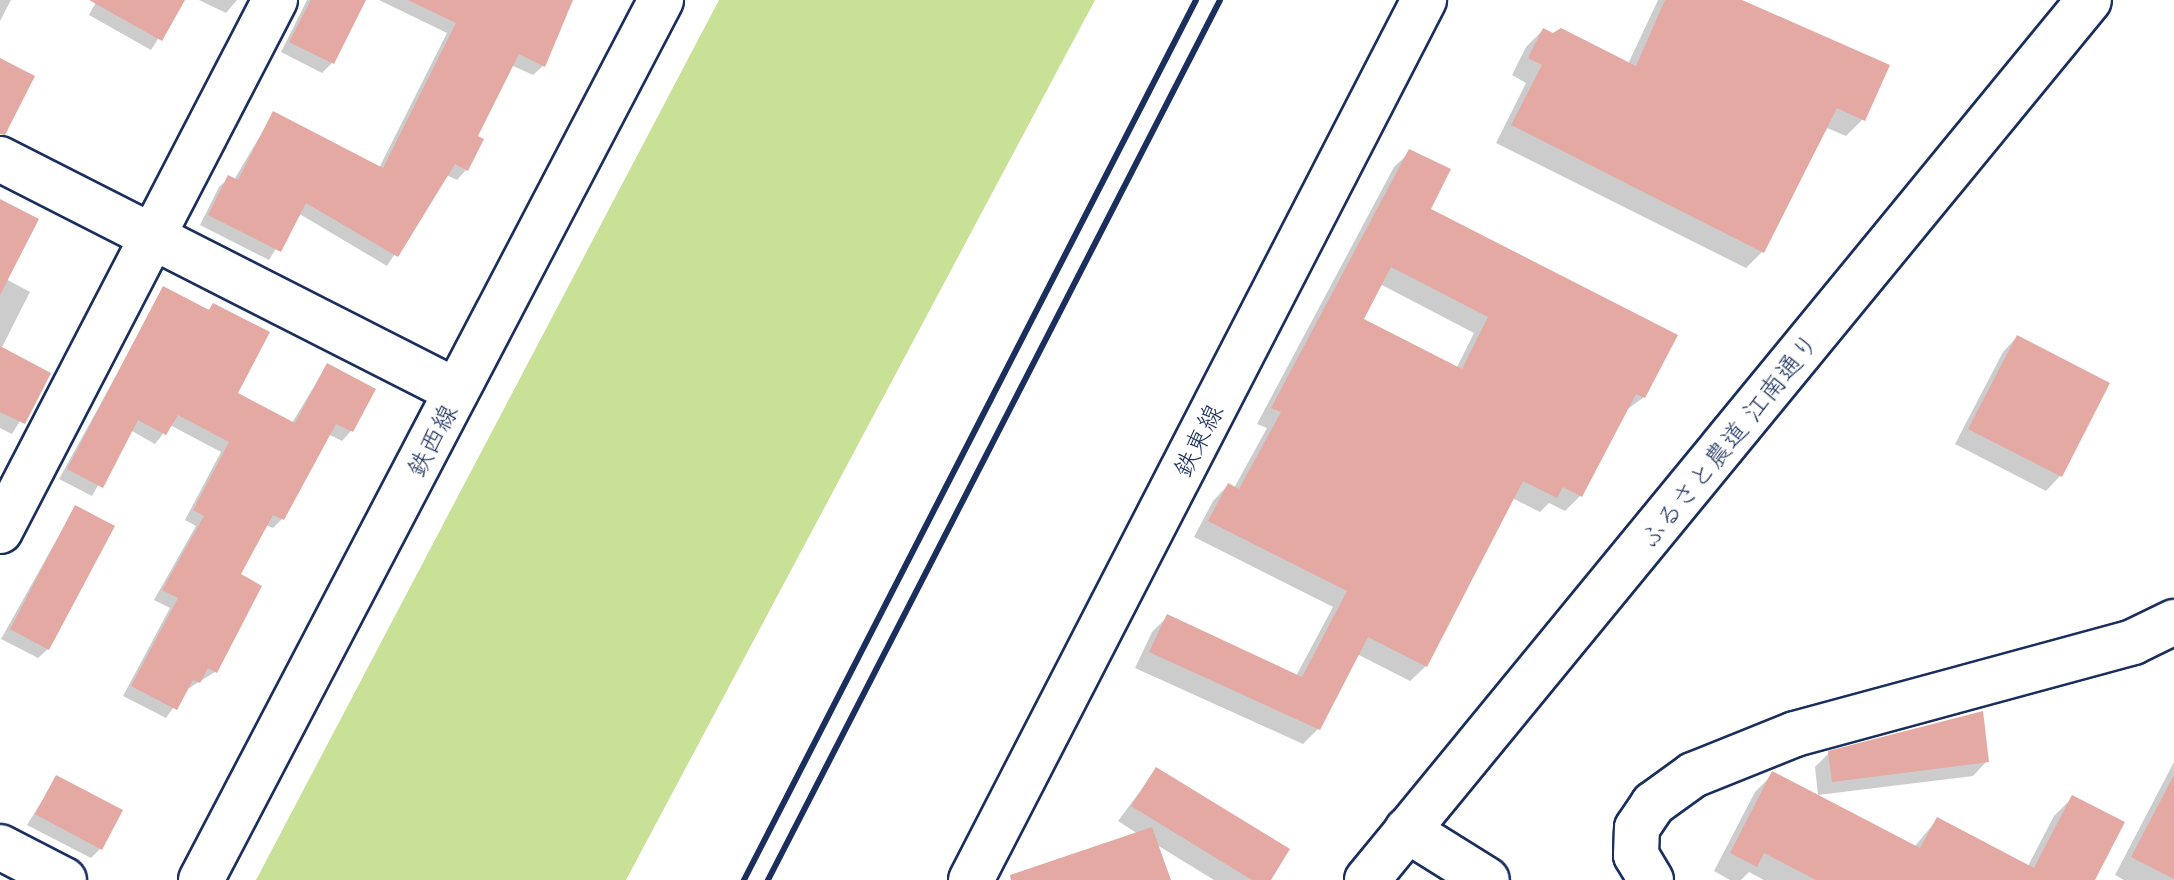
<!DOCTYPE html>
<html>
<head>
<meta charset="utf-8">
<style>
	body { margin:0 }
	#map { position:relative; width:2174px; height:880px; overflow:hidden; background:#fff; font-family:"Playpen Sans","Klee One",sans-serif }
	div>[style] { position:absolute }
	.green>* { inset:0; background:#c9e197 }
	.shadow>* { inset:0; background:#0003 }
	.building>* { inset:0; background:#e3a9a2 }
	.roads { filter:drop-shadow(2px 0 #1b2f5e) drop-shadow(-2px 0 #1b2f5e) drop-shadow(0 2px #1b2f5e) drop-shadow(0 -2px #1b2f5e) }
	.minor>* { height:44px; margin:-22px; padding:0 22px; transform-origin:22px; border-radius:22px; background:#fff }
	.rail>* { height:6px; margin:-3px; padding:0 3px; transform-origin:3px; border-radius:3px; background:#1b2f5e }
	span { translate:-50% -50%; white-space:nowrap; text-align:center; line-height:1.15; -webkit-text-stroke:7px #fff; paint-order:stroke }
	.street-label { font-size:26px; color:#1b2f5e }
</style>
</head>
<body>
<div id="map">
	<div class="green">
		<i style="clip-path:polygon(719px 0,1095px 0,626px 880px,256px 880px)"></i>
	</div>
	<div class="shadow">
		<i style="clip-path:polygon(0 0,11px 0,0 21px)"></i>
		<i style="clip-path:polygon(97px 0,183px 0,151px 50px,89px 15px)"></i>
		<i style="clip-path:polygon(199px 0,237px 0,226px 13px)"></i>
		<i style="clip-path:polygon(307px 0,361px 0,332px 63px,322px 73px,281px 52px)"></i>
		<i style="clip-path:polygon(379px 0,571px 0,543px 66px,533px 75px,511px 65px,475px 137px,466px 170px,457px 180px,446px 175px,387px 266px,298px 213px,269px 260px,200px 225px,219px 187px,229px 178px,234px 180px,273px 114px,379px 168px,447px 33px)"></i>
		<i style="clip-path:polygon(1658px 0,1737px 0,1863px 119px,1846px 136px,1827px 128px,1763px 251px,1746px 268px,1496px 143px,1526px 83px,1512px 75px,1526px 47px,1543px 30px,1628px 64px)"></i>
		<i style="clip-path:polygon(evenodd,1410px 152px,1429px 210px,1644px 397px,1625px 411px,1581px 495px,1565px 511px,1549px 503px,1540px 512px,1512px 498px,1426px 666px,1410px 681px,1357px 654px,1318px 729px,1303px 744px,1135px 668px,1152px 632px,1168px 616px,1296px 676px,1333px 607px,1194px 537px,1213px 501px,1228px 485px,1234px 488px,1267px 428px,1257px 424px,1394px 167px,1410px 152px,1380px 284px,1474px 333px,1456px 369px,1362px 320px,1380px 284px)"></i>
		<i style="clip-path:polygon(0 201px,6px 279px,30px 292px,1px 349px,49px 374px,12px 434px,0 428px)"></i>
		<i style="clip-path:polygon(164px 289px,207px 311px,214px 305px,236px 394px,292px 423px,327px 365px,351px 431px,342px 441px,328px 434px,282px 519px,273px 528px,266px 525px,238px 575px,215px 672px,186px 690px,166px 718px,123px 696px,170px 608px,154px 600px,196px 526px,185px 520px,221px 452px,170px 425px,155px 444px,130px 430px,92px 496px,59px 479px)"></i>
		<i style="clip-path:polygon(2017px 337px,2108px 384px,2060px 476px,2046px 491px,1955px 444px,2003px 352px)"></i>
		<i style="clip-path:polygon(75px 507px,48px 649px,38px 658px,1px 639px)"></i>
		<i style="clip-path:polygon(1829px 753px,1987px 761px,1973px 776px,1818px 795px,1815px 767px)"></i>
		<i style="clip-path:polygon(2174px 762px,2174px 880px,2124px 880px,2115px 875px)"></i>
		<i style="clip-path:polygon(1156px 770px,1269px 880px,1214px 880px,1157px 845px,1169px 880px,1033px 880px,1138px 834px,1118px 821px)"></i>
		<i style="clip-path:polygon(1773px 774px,1914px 847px,1937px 820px,2028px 866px,2054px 816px,2072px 798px,2092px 880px,1764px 880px,1749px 872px,1741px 880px,1730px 880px,1714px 871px,1755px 792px)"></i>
		<i style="clip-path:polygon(56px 778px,101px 848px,91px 858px,27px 825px)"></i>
	</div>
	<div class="building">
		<i style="clip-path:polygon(89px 0,185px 0,162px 41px)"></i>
		<i style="clip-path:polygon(311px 0,366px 0,334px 64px,289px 42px)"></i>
		<i style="clip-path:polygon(408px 0,573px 0,545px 67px,519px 54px,478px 136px,484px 139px,468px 171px,455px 164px,398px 257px,306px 203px,281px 252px,208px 215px,228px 175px,238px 180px,273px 111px,383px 168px,456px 23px)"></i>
		<i style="clip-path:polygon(1665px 0,1742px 0,1890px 65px,1865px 121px,1837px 108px,1764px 253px,1511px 125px,1542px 65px,1528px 58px,1543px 28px,1553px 33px,1561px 28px,1636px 66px)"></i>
		<i style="clip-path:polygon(0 58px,35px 76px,5px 135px,0 134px)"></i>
		<i style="clip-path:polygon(evenodd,1409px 149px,1451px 169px,1431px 209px,1678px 335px,1645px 398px,1636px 394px,1582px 497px,1563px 487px,1557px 498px,1523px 481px,1427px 667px,1368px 637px,1320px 730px,1149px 652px,1167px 614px,1302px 677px,1347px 591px,1208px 521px,1228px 483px,1239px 489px,1281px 412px,1271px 408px,1409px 149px,1391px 267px,1488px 317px,1462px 369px,1364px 319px,1391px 267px)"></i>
		<i style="clip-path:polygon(0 199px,39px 219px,0 295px)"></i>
		<i style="clip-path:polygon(163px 286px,209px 310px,213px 303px,270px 332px,238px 393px,295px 423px,327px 363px,376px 389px,353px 432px,336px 424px,284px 520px,273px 515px,241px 574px,262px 586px,217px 673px,208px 668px,200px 683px,193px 680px,177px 710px,131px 686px,178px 598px,162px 590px,204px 516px,193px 510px,229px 442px,178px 415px,166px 435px,138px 420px,103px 488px,67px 469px)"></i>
		<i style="clip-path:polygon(2017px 335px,2110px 383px,2062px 477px,1968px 429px)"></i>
		<i style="clip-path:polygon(0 346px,51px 373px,25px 424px,0 412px)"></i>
		<i style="clip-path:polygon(75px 505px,115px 526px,49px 650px,10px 629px)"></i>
		<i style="clip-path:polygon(1983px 711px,1989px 762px,1832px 782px,1828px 751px)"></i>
		<i style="clip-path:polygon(1156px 767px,1290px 849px,1271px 880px,1252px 880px,1131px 806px)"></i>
		<i style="clip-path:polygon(1772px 771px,1920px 848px,1937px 817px,2034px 868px,2072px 795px,2125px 822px,2095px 880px,1816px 880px,1764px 853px,1757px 867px,1730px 853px)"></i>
		<i style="clip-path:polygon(56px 775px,123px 810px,102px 850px,35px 814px)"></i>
		<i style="clip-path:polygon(2174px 775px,2174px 879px,2131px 857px)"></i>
		<i style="clip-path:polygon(1152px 827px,1171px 880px,1011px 880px,1010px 875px)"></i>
	</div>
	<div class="roads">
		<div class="minor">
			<i style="left:0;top:159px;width:512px;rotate:26.97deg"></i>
			<i style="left:0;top:531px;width:598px;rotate:-62.62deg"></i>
			<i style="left:1407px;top:830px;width:94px;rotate:32deg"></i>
			<i style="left:0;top:847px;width:72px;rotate:27.3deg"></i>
			<i style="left:201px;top:880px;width:993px;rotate:-62.4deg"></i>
			<i style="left:971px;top:880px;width:990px;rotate:-62.76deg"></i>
			<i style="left:1367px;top:880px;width:1138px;rotate:-50.63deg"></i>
			<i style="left:1651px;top:880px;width:29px;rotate:-121deg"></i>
			<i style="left:1636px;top:855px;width:27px;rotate:-88deg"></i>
			<i style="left:1637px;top:828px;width:29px;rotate:-56deg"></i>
			<i style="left:1653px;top:804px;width:49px;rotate:-35.9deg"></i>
			<i style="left:1693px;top:775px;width:110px;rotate:-21.9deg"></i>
			<i style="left:1795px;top:734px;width:350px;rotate:-15.2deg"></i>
			<i style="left:2133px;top:642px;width:46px;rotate:-26deg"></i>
		</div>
	</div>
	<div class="rail">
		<i style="left:744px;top:880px;width:989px;rotate:-62.81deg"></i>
		<i style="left:768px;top:880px;width:989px;rotate:-62.81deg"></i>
	</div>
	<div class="street-label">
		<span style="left:431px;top:440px;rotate:-62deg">鉄西線</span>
		<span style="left:1197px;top:440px;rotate:-63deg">鉄東線</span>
		<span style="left:1728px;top:440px;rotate:-51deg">ふるさと農道 江南通り</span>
	</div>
</div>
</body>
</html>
